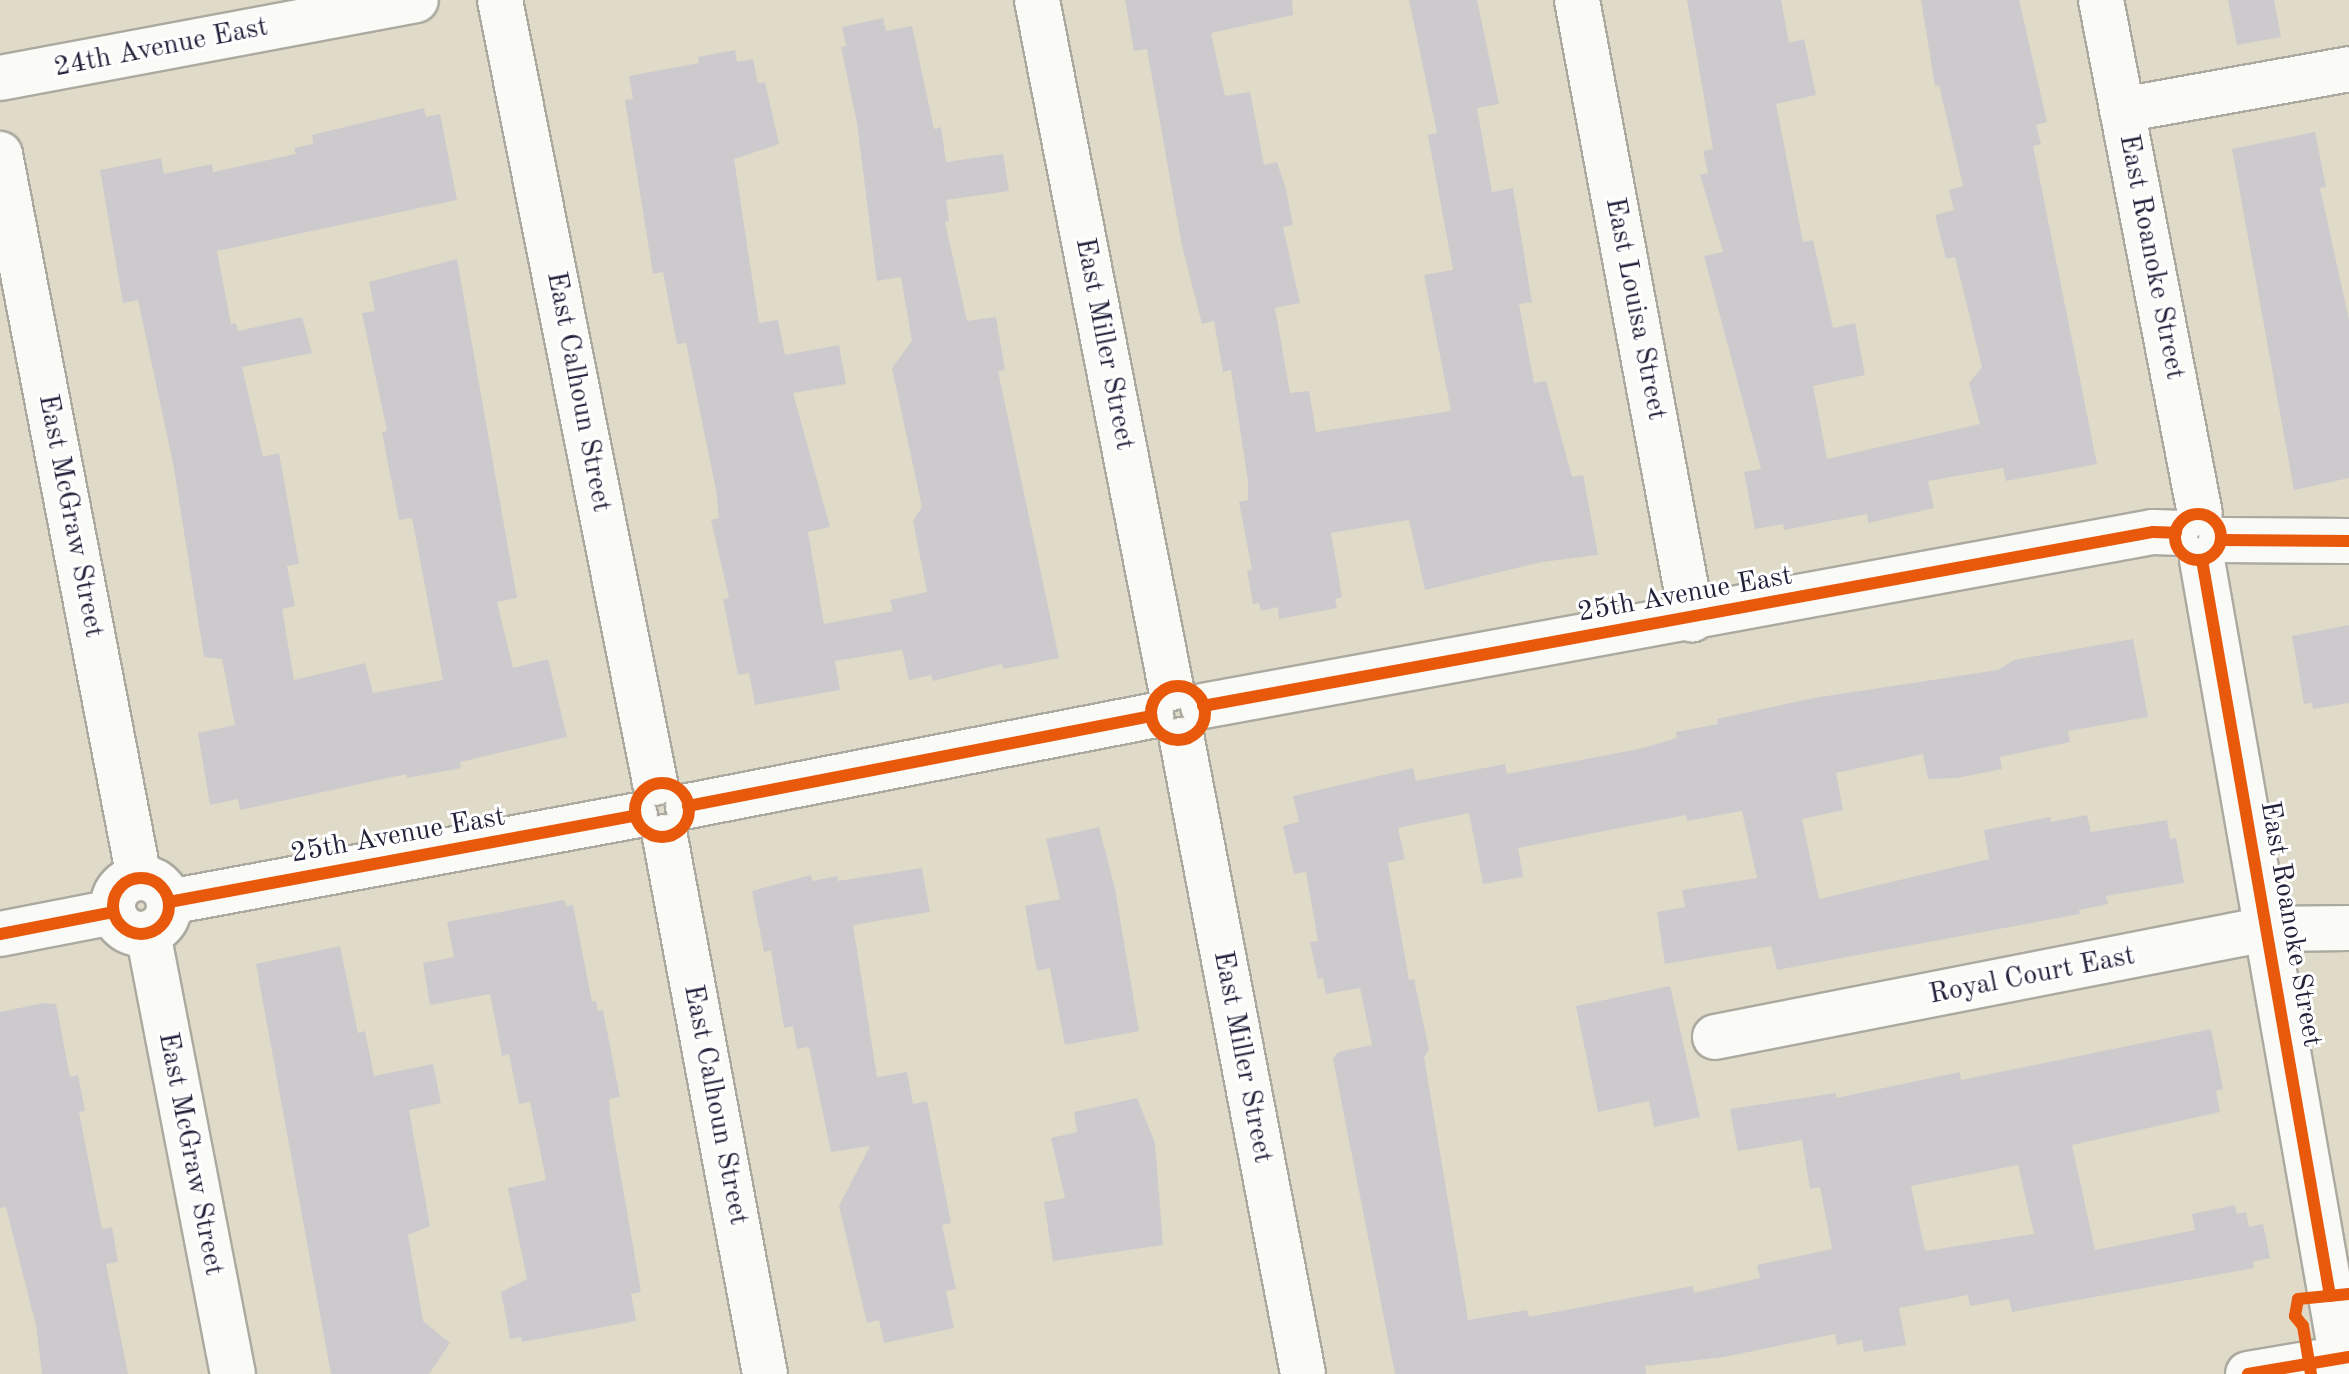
<!DOCTYPE html>
<html>
<head>
<meta charset="utf-8">
<style>
	body { margin:0 }
	#map { position:relative; width:2349px; height:1374px; overflow:hidden; background:#dfdbc8; font-family:"Old Standard TT",serif }
	div>[style] { position:absolute }
	.building>* { inset:0; background:#cdcace }
	.roads { filter:drop-shadow(2px 0 #acaaa0) drop-shadow(-2px 0 #acaaa0) drop-shadow(0 2px #acaaa0) drop-shadow(0 -2px #acaaa0) }
	.minor>* { height:44px; margin:-22px; padding:0 22px; transform-origin:22px; border-radius:22px; background:#fafaf7 }
	.minor>.ring { margin:-22px; padding:0; box-sizing:content-box; background:none; border:44px solid #fafaf7; border-radius:50% }
	.major>* { height:44px; margin:-22px; padding:0 22px; transform-origin:22px; border-radius:22px; background:#fafaf7 }
	.cycleway>* { height:12px; margin:-6px; padding:0 6px; transform-origin:6px; border-radius:6px; background:#e8590c }
	.cycleway>.ring { margin:-6px; padding:0; box-sizing:content-box; background:none; border:12px solid #e8590c; border-radius:50% }
	span { translate:-50% -50%; white-space:nowrap; text-align:center; line-height:1.15; -webkit-text-stroke:6px #fff; paint-order:stroke }
	.street-label { font-size:28px; color:#22223b }
</style>
</head>
<body>
<div id="map">
	<div class="building">
		<i style="clip-path:polygon(1125px 0,1292px 0,1293px 15px,1211px 33px,1225px 96px,1250px 92px,1264px 165px,1277px 162px,1286px 189px,1293px 225px,1283px 227px,1300px 303px,1275px 308px,1290px 393px,1309px 391px,1316px 432px,1451px 411px,1424px 275px,1453px 270px,1428px 135px,1437px 133px,1409px 0,1477px 0,1499px 104px,1477px 108px,1492px 192px,1513px 188px,1532px 302px,1519px 304px,1534px 383px,1546px 381px,1572px 477px,1583px 475px,1598px 555px,1542px 562px,1425px 590px,1409px 520px,1331px 533px,1342px 597px,1335px 599px,1337px 608px,1279px 619px,1278px 607px,1261px 611px,1259px 603px,1253px 604px,1247px 571px,1252px 570px,1239px 502px,1248px 500px,1248px 481px,1231px 370px,1223px 372px,1214px 321px,1202px 324px,1182px 246px,1147px 49px,1134px 51px)"></i>
		<i style="clip-path:polygon(1687px 0,1781px 0,1789px 43px,1804px 39px,1816px 95px,1776px 104px,1803px 242px,1813px 240px,1833px 328px,1855px 323px,1865px 375px,1813px 386px,1827px 459px,1980px 424px,1969px 383px,1982px 367px,1955px 257px,1946px 259px,1935px 215px,1954px 210px,1949px 190px,1963px 186px,1939px 85px,1935px 86px,1921px 0,2019px 0,2047px 122px,2036px 125px,2041px 144px,2033px 146px,2097px 464px,2006px 481px,2003px 468px,1928px 481px,1934px 508px,1868px 523px,1867px 514px,1784px 530px,1783px 524px,1755px 529px,1744px 472px,1761px 469px,1704px 256px,1723px 252px,1700px 175px,1708px 173px,1703px 151px,1713px 149px)"></i>
		<i style="clip-path:polygon(2228px 0,2274px 0,2281px 37px,2237px 45px)"></i>
		<i style="clip-path:polygon(883px 18px,886px 31px,912px 26px,934px 129px,941px 127px,946px 162px,1003px 154px,1009px 191px,946px 200px,949px 221px,945px 222px,967px 321px,996px 317px,1005px 370px,998px 371px,1059px 658px,1003px 669px,1002px 664px,933px 681px,931px 675px,909px 680px,902px 650px,835px 661px,840px 690px,755px 705px,749px 673px,738px 675px,723px 599px,729px 598px,711px 520px,719px 518px,716px 490px,686px 343px,677px 344px,663px 272px,653px 274px,625px 100px,633px 99px,629px 76px,699px 63px,698px 57px,735px 50px,737px 62px,753px 59px,758px 83px,765px 82px,779px 144px,734px 159px,759px 323px,778px 320px,785px 355px,839px 345px,846px 384px,793px 393px,830px 527px,808px 532px,824px 624px,893px 611px,890px 600px,927px 592px,913px 521px,922px 507px,892px 368px,912px 341px,901px 277px,877px 281px,857px 123px,841px 47px,846px 46px,842px 27px)"></i>
		<i style="clip-path:polygon(424px 108px,426px 117px,440px 114px,457px 200px,217px 251px,231px 324px,236px 323px,238px 331px,302px 317px,312px 353px,242px 367px,263px 457px,279px 453px,299px 564px,287px 566px,295px 606px,282px 609px,294px 680px,365px 663px,373px 693px,443px 680px,412px 518px,399px 520px,382px 432px,387px 431px,362px 313px,375px 311px,369px 282px,457px 259px,517px 598px,497px 602px,513px 668px,548px 659px,567px 737px,460px 762px,461px 768px,407px 778px,406px 774px,240px 810px,238px 799px,210px 805px,198px 733px,235px 725px,222px 659px,204px 657px,173px 463px,138px 300px,123px 303px,100px 170px,161px 158px,164px 174px,212px 164px,213px 172px,296px 154px,294px 148px,313px 144px,312px 135px)"></i>
		<i style="clip-path:polygon(2315px 132px,2326px 187px,2320px 188px,2349px 320px,2349px 478px,2294px 490px,2232px 149px)"></i>
		<i style="clip-path:polygon(2349px 625px,2349px 703px,2313px 709px,2312px 703px,2304px 704px,2292px 636px)"></i>
		<i style="clip-path:polygon(evenodd,2133px 639px,2148px 717px,2068px 731px,2070px 742px,2000px 757px,2002px 769px,1957px 778px,1928px 779px,1923px 754px,1836px 773px,1843px 810px,1802px 819px,1819px 899px,1989px 859px,1984px 830px,2050px 817px,2051px 822px,2087px 815px,2091px 832px,2167px 820px,2170px 839px,2176px 838px,2184px 883px,2106px 896px,2108px 904px,2079px 910px,2080px 914px,1777px 970px,1771px 946px,1665px 964px,1657px 912px,1685px 907px,1682px 890px,1757px 878px,1742px 811px,1687px 821px,1686px 815px,1518px 848px,1523px 877px,1483px 884px,1469px 813px,1398px 828px,1405px 859px,1388px 863px,1409px 980px,1414px 979px,1429px 1050px,1424px 1057px,1468px 1320px,1527px 1310px,1529px 1317px,1693px 1286px,1694px 1293px,1760px 1278px,1757px 1265px,1832px 1249px,1820px 1187px,1810px 1189px,1802px 1140px,1738px 1151px,1730px 1109px,1836px 1093px,1836px 1098px,1960px 1072px,1961px 1080px,2211px 1029px,2223px 1089px,2216px 1091px,2220px 1112px,2072px 1145px,2095px 1250px,2195px 1230px,2192px 1214px,2235px 1205px,2237px 1214px,2246px 1212px,2249px 1227px,2263px 1224px,2270px 1258px,2253px 1262px,2254px 1268px,2012px 1312px,2009px 1299px,1970px 1306px,1968px 1295px,1899px 1308px,1906px 1345px,1864px 1352px,1862px 1340px,1837px 1345px,1835px 1334px,1724px 1357px,1645px 1366px,1646px 1374px,1395px 1374px,1333px 1059px,1338px 1052px,1372px 1045px,1360px 988px,1326px 994px,1323px 978px,1318px 979px,1310px 942px,1318px 941px,1306px 872px,1294px 874px,1283px 826px,1299px 822px,1293px 796px,1413px 768px,1416px 781px,1505px 764px,1507px 774px,1639px 749px,1677px 738px,1676px 732px,1718px 724px,1717px 719px,1814px 698px,1998px 670px,2014px 660px,2133px 639px,2018px 1165px,2034px 1234px,1925px 1251px,1911px 1186px,2018px 1165px)"></i>
		<i style="clip-path:polygon(1099px 827px,1115px 889px,1139px 1031px,1065px 1045px,1050px 968px,1037px 971px,1025px 906px,1060px 899px,1046px 839px)"></i>
		<i style="clip-path:polygon(922px 868px,930px 912px,853px 925px,877px 1077px,907px 1072px,913px 1104px,927px 1101px,951px 1223px,942px 1225px,956px 1289px,946px 1291px,954px 1328px,884px 1343px,879px 1320px,867px 1323px,839px 1206px,870px 1146px,831px 1152px,809px 1047px,797px 1049px,793px 1026px,784px 1028px,771px 950px,764px 952px,752px 891px,811px 875px,812px 881px,837px 876px,838px 881px)"></i>
		<i style="clip-path:polygon(564px 900px,566px 906px,573px 905px,592px 1002px,596px 1001px,598px 1011px,603px 1010px,619px 1092px,620px 1097px,609px 1099px,610px 1114px,641px 1292px,631px 1294px,636px 1321px,522px 1342px,521px 1337px,510px 1339px,501px 1292px,527px 1279px,508px 1188px,546px 1180px,530px 1102px,519px 1104px,509px 1054px,502px 1056px,490px 994px,430px 1005px,423px 963px,454px 957px,447px 922px)"></i>
		<i style="clip-path:polygon(340px 946px,358px 1033px,365px 1031px,374px 1076px,433px 1064px,441px 1103px,409px 1110px,430px 1226px,408px 1235px,423px 1321px,450px 1343px,429px 1374px,331px 1374px,256px 964px)"></i>
		<i style="clip-path:polygon(1670px 986px,1700px 1117px,1654px 1127px,1649px 1101px,1598px 1112px,1576px 1006px)"></i>
		<i style="clip-path:polygon(44px 1003px,56px 1004px,70px 1077px,78px 1075px,85px 1111px,79px 1112px,102px 1229px,112px 1227px,118px 1262px,106px 1264px,128px 1374px,42px 1374px,36px 1326px,6px 1207px,0 1208px,0 1012px)"></i>
		<i style="clip-path:polygon(1137px 1098px,1155px 1143px,1163px 1245px,1053px 1261px,1044px 1202px,1065px 1198px,1051px 1138px,1077px 1132px,1074px 1112px)"></i>
	</div>
	<div class="roads">
		<div class="minor">
			<i style="left:500px;top:0;width:798px;rotate:78.8deg"></i>
			<i style="left:1037px;top:0;width:701px;rotate:78.98deg"></i>
			<i style="left:1577px;top:0;width:630px;rotate:79.48deg"></i>
			<i style="left:2101px;top:0;width:523px;rotate:79.1deg"></i>
			<i style="left:2122px;top:110px;width:231px;rotate:-10.2deg"></i>
			<i style="left:0;top:154px;width:737px;rotate:79.13deg"></i>
			<i style="left:2221px;top:540px;width:128px;rotate:0.4deg"></i>
			<i style="left:2202px;top:560px;width:800px;rotate:80.07deg"></i>
			<i style="left:1203px;top:706px;width:966px;rotate:-10.38deg"></i>
			<i style="left:2153px;top:532px;width:23px;rotate:2deg"></i>
			<i style="left:1182px;top:740px;width:645px;rotate:79.19deg"></i>
			<i style="left:688px;top:806px;width:472px;rotate:-11deg"></i>
			<i style="left:665px;top:837px;width:546px;rotate:79.45deg"></i>
			<i class="ring" style="left:113px;top:878px;width:12px;height:12px"></i>
			<i style="left:169px;top:902px;width:474px;rotate:-10.5deg"></i>
			<i style="left:148px;top:933px;width:449px;rotate:79.1deg"></i>
			<i style="left:0;top:934px;width:115px;rotate:-11deg"></i>
			<i style="left:1715px;top:1037px;width:561px;rotate:-11.09deg"></i>
			<i style="left:2266px;top:929px;width:83px;rotate:-0.7deg"></i>
		</div>
		<div class="major">
			<i style="left:0;top:78px;width:423px;rotate:-10.6deg"></i>
			<i style="left:2248px;top:1374px;width:102px;rotate:-9.6deg"></i>
		</div>
	</div>
	<div class="cycleway">
		<i class="ring" style="left:2175px;top:514px;width:34px;height:34px"></i>
		<i style="left:2221px;top:540px;width:128px;rotate:0.4deg"></i>
		<i style="left:2202px;top:560px;width:747px;rotate:80.13deg"></i>
		<i class="ring" style="left:1151px;top:686px;width:42px;height:42px"></i>
		<i style="left:1203px;top:706px;width:966px;rotate:-10.38deg"></i>
		<i style="left:2153px;top:532px;width:23px;rotate:2deg"></i>
		<i class="ring" style="left:635px;top:783px;width:42px;height:42px"></i>
		<i style="left:688px;top:806px;width:472px;rotate:-11deg"></i>
		<i class="ring" style="left:113px;top:878px;width:44px;height:44px"></i>
		<i style="left:169px;top:902px;width:474px;rotate:-10.5deg"></i>
		<i style="left:0;top:934px;width:115px;rotate:-11deg"></i>
		<i style="left:2248px;top:1374px;width:102px;rotate:-9.6deg"></i>
		<i style="left:2311px;top:1374px;width:49px;rotate:-99.5deg"></i>
		<i style="left:2303px;top:1326px;width:13px;rotate:-129deg"></i>
		<i style="left:2295px;top:1316px;width:17px;rotate:-80deg"></i>
		<i style="left:2298px;top:1299px;width:51px;rotate:-5.6deg"></i>
	</div>
	<div class="street-label">
		<span style="left:161px;top:48px;rotate:-11deg">24th Avenue East</span>
		<span style="left:2151px;top:257px;rotate:79deg">East Roanoke Street</span>
		<span style="left:1635px;top:309px;rotate:79deg">East Louisa Street</span>
		<span style="left:1104px;top:344px;rotate:79deg">East Miller Street</span>
		<span style="left:578px;top:392px;rotate:79deg">East Calhoun Street</span>
		<span style="left:70px;top:516px;rotate:79deg">East McGraw Street</span>
		<span style="left:1685px;top:595px;rotate:-10deg">25th Avenue East</span>
		<span style="left:398px;top:836px;rotate:-10deg">25th Avenue East</span>
		<span style="left:2290px;top:924px;rotate:80deg">East Roanoke Street</span>
		<span style="left:2032px;top:976px;rotate:-11deg">Royal Court East</span>
		<span style="left:1242px;top:1057px;rotate:79deg">East Miller Street</span>
		<span style="left:715px;top:1105px;rotate:79deg">East Calhoun Street</span>
		<span style="left:190px;top:1154px;rotate:79deg">East McGraw Street</span>
	</div>
</div>
</body>
</html>
